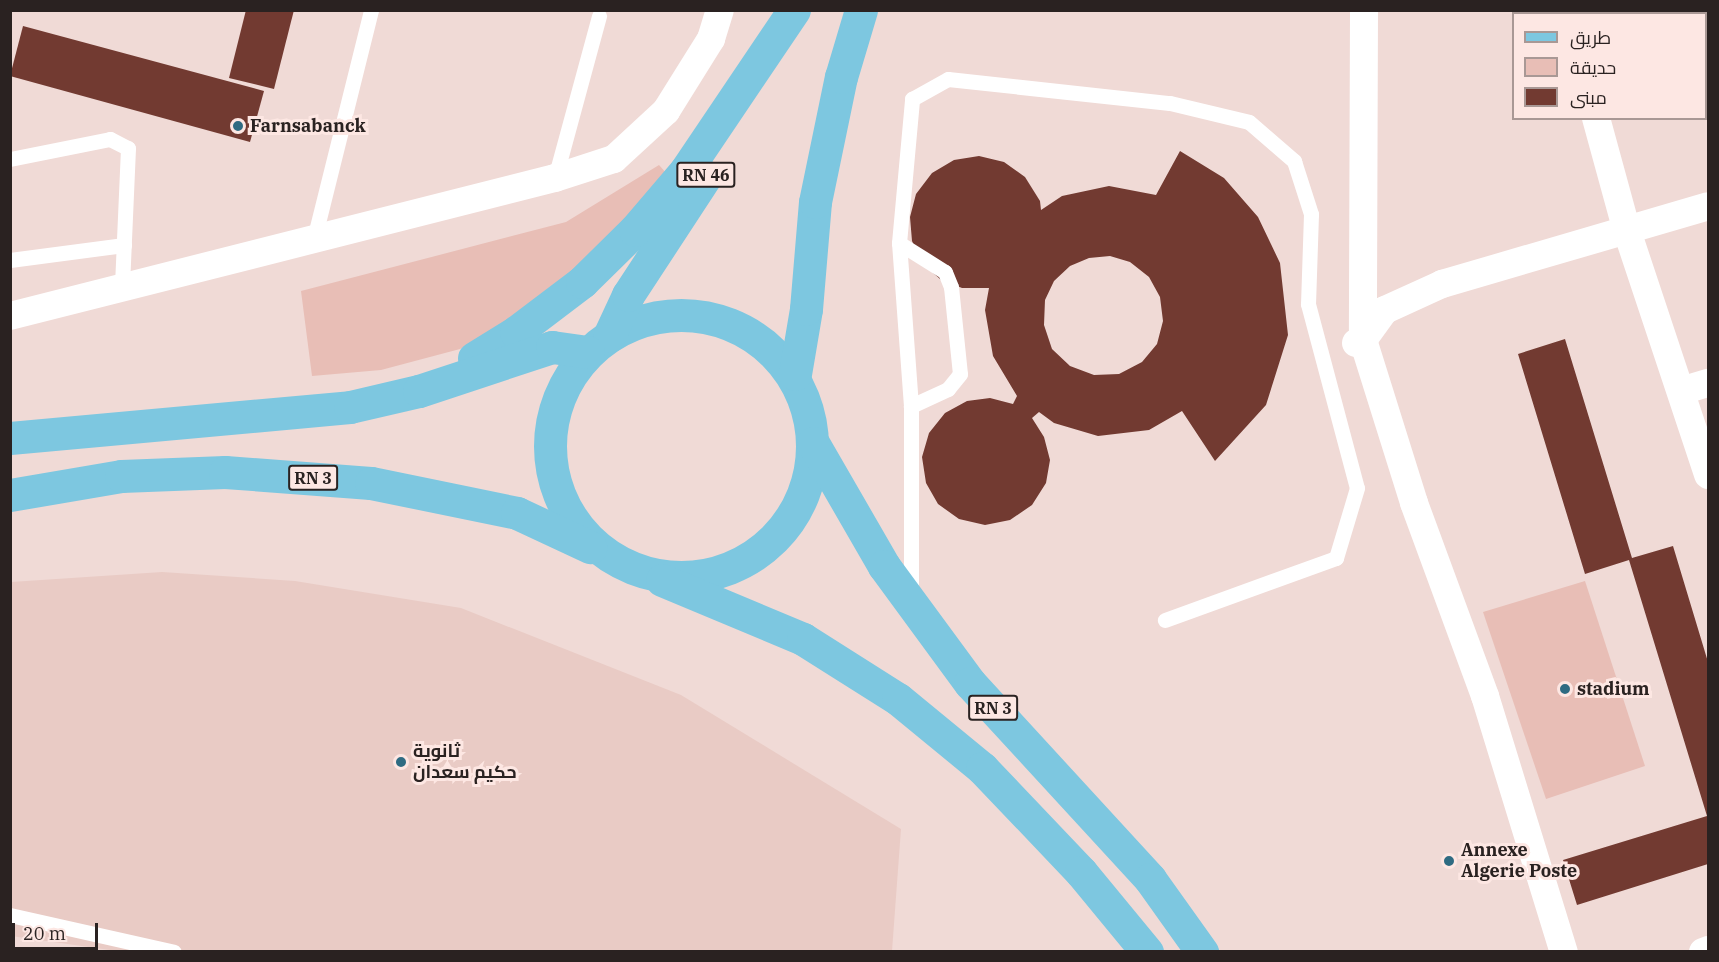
<!DOCTYPE html>
<html>
<head>
<meta charset="utf-8">
<style>
	body { margin:0 }
	#map { position:relative; width:1719px; height:962px; overflow:hidden; background:#f0dad6; font-family:"IBM Plex Serif",Cairo,serif }
	div>[style] { position:absolute }
	.built>* { inset:0; background:#e9cbc5 }
	.green>* { inset:0; background:#e8beb6 }
	.building>* { inset:0; background:#723a31 }
	.service>* { height:15px; margin:-7.5px; padding:0 7.5px; transform-origin:7.5px; border-radius:7.5px; background:#fff }
	.minor>* { height:28px; margin:-14px; padding:0 14px; transform-origin:14px; border-radius:14px; background:#fff }
	.primary>* { height:33px; margin:-16.5px; padding:0 16.5px; transform-origin:16.5px; border-radius:16.5px; background:#7dc7e0 }
	.primary>.ring { margin:-16.5px; padding:0; box-sizing:content-box; background:none; border:33px solid #7dc7e0; border-radius:50% }
	.dots>* { width:16px; height:16px; translate:-50% -50%; box-sizing:border-box; border:3px solid #fde7e3; border-radius:50% }
	span { translate:-50% -50%; white-space:nowrap; text-align:center; line-height:1.15; -webkit-text-stroke:6px #fde7e3; paint-order:stroke }
	.shield-label span { padding:2px 4px; background:#fde7e3; border:2px solid; border-radius:4px; -webkit-text-stroke-width:0 }
	.shield-label { font-size:16px; color:#2a2221; font-weight:700 }
	.poi-label { font-size:18px; color:#2a2221; font-weight:700 }
	.left { translate:0 -50%; text-align:left }
	.frame { position:absolute; inset:0; border:12px solid #2a2221; pointer-events:none }
	.legend { position:absolute; left:1512px; top:12px; width:195px; height:108px; box-sizing:border-box; background:#fde7e3; border:2px solid #a99895; margin:0; padding:8px 10px; list-style:none; font-size:18px; color:#2a2221 }
	.legend li { display:flex; align-items:center; gap:12px; height:30px }
	.legend b { width:30px; border:2px solid #a99895 }
	.scale { position:absolute; left:12px; top:923px; width:86px; height:27px; box-sizing:border-box; border:3px solid #2a2221; border-top:0; padding-left:8px; font-size:18px; line-height:21px; white-space:nowrap; color:#2a2221; -webkit-text-stroke:4px #fde7e3; paint-order:stroke }
</style>
</head>
<body>
<div id="map">
	<div class="built">
		<i style="clip-path:polygon(162px 572px,295px 581px,461px 608px,681px 695px,901px 829px,892px 951px,124px 952px,11px 936px,11px 582px)"></i>
	</div>
	<div class="green">
		<i style="clip-path:polygon(659px 165px,668px 175px,588px 260px,520px 314px,460px 349px,381px 370px,312px 376px,301px 291px,566px 222px)"></i>
		<i style="clip-path:polygon(1585px 581px,1645px 766px,1546px 799px,1483px 612px)"></i>
	</div>
	<div class="building">
		<i style="clip-path:polygon(246px 10px,294px 10px,274px 89px,229px 78px)"></i>
		<i style="clip-path:polygon(23px 26px,264px 91px,250px 142px,10px 76px)"></i>
		<i style="clip-path:polygon(evenodd,1180px 151px,1224px 178px,1258px 217px,1280px 263px,1288px 335px,1266px 405px,1215px 461px,1182px 411px,1149px 430px,1098px 436px,1054px 423px,1039px 412px,1032px 418px,1044px 437px,1050px 460px,1046px 483px,1032px 505px,1010px 520px,985px 525px,959px 519px,938px 504px,926px 483px,922px 457px,929px 433px,945px 413px,967px 401px,990px 398px,1013px 404px,1017px 396px,993px 356px,985px 310px,989px 288px,962px 288px,940px 279px,922px 263px,912px 241px,910px 217px,916px 194px,932px 173px,954px 160px,979px 156px,1004px 162px,1025px 177px,1040px 201px,1041px 210px,1062px 196px,1109px 186px,1156px 195px,1180px 151px,1110px 256px,1130px 262px,1149px 277px,1160px 297px,1163px 321px,1157px 344px,1142px 362px,1119px 374px,1094px 375px,1070px 366px,1052px 349px,1044px 325px,1045px 300px,1054px 281px,1070px 266px,1089px 258px,1110px 256px)"></i>
		<i style="clip-path:polygon(1565px 339px,1632px 558px,1673px 546px,1708px 662px,1708px 864px,1577px 905px,1563px 860px,1707px 816px,1629px 560px,1585px 574px,1518px 354px)"></i>
	</div>
	<div class="service">
		<i style="left:10px;top:159px;width:102px;rotate:-11.3deg"></i>
		<i style="left:110px;top:139px;width:20px;rotate:27deg"></i>
		<i style="left:128px;top:148px;width:140px;rotate:92.5deg"></i>
		<i style="left:555px;top:178px;width:168px;rotate:-74.8deg"></i>
		<i style="left:314px;top:239px;width:236px;rotate:-76deg"></i>
		<i style="left:899px;top:243px;width:54px;rotate:32.2deg"></i>
		<i style="left:945px;top:272px;width:16px;rotate:68deg"></i>
		<i style="left:951px;top:287px;width:87px;rotate:84.1deg"></i>
		<i style="left:960px;top:374px;width:19px;rotate:129deg"></i>
		<i style="left:948px;top:389px;width:41px;rotate:155.3deg"></i>
		<i style="left:10px;top:260px;width:115px;rotate:-7.5deg"></i>
		<i style="left:911px;top:594px;width:188px;rotate:-90deg"></i>
		<i style="left:911px;top:406px;width:163px;rotate:-94.2deg"></i>
		<i style="left:899px;top:243px;width:145px;rotate:-84.8deg"></i>
		<i style="left:912px;top:99px;width:41px;rotate:-29.1deg"></i>
		<i style="left:948px;top:79px;width:223px;rotate:6.2deg"></i>
		<i style="left:1170px;top:103px;width:81px;rotate:13.5deg"></i>
		<i style="left:1249px;top:122px;width:60px;rotate:40.9deg"></i>
		<i style="left:1294px;top:161px;width:56px;rotate:72.2deg"></i>
		<i style="left:1311px;top:214px;width:90px;rotate:91.9deg"></i>
		<i style="left:1308px;top:304px;width:190px;rotate:75.1deg"></i>
		<i style="left:1357px;top:488px;width:73px;rotate:106.7deg"></i>
		<i style="left:1336px;top:558px;width:182px;rotate:160.1deg"></i>
		<i style="left:10px;top:915px;width:168px;rotate:12.7deg"></i>
	</div>
	<div class="minor">
		<i style="left:1364px;top:10px;width:330px;rotate:90.2deg"></i>
		<i style="left:1363px;top:340px;width:171px;rotate:72.6deg"></i>
		<i style="left:1414px;top:503px;width:206px;rotate:69.8deg"></i>
		<i style="left:1485px;top:696px;width:268px;rotate:72.9deg"></i>
		<i style="left:1706px;top:17px;width:10px;rotate:79deg"></i>
		<i style="left:1596px;top:118px;width:117px;rotate:74.7deg"></i>
		<i style="left:1627px;top:231px;width:257px;rotate:71.6deg"></i>
		<i style="left:10px;top:316px;width:562px;rotate:-14.21deg"></i>
		<i style="left:555px;top:178px;width:62px;rotate:-17.9deg"></i>
		<i style="left:614px;top:159px;width:71px;rotate:-42.7deg"></i>
		<i style="left:666px;top:111px;width:85px;rotate:-58deg"></i>
		<i style="left:711px;top:39px;width:30px;rotate:-73deg"></i>
		<i style="left:1356px;top:343px;width:8px;rotate:-23deg"></i>
		<i style="left:1363px;top:340px;width:37px;rotate:-54deg"></i>
		<i style="left:1385px;top:310px;width:63px;rotate:-24.5deg"></i>
		<i style="left:1442px;top:284px;width:277px;rotate:-16.3deg"></i>
		<i style="left:1681px;top:391px;width:28px;rotate:-17deg"></i>
		<i style="left:1703px;top:952px;width:5px;rotate:-22deg"></i>
	</div>
	<div class="primary">
		<i class="ring" style="left:550px;top:315px;width:229px;height:229px"></i>
		<i style="left:609px;top:336px;width:45px;rotate:-65.1deg"></i>
		<i style="left:628px;top:295px;width:142px;rotate:-56.8deg"></i>
		<i style="left:474px;top:358px;width:49px;rotate:-31.8deg"></i>
		<i style="left:516px;top:332px;width:83px;rotate:-37.1deg"></i>
		<i style="left:582px;top:282px;width:74px;rotate:-44.5deg"></i>
		<i style="left:635px;top:230px;width:79px;rotate:-49.6deg"></i>
		<i style="left:686px;top:170px;width:193px;rotate:-56deg"></i>
		<i style="left:795px;top:374px;width:66px;rotate:-80.4deg"></i>
		<i style="left:806px;top:309px;width:107px;rotate:-85.2deg"></i>
		<i style="left:815px;top:202px;width:128px;rotate:-78.3deg"></i>
		<i style="left:841px;top:77px;width:70px;rotate:-73.4deg"></i>
		<i style="left:10px;top:438px;width:341px;rotate:-5.2deg"></i>
		<i style="left:350px;top:407px;width:71px;rotate:-13.1deg"></i>
		<i style="left:419px;top:391px;width:140px;rotate:-18.3deg"></i>
		<i style="left:552px;top:347px;width:36px;rotate:8deg"></i>
		<i style="left:813px;top:443px;width:142px;rotate:60deg"></i>
		<i style="left:884px;top:566px;width:145px;rotate:53.7deg"></i>
		<i style="left:970px;top:683px;width:266px;rotate:47.4deg"></i>
		<i style="left:1150px;top:879px;width:90px;rotate:54.5deg"></i>
		<i style="left:10px;top:495px;width:113px;rotate:-9.7deg"></i>
		<i style="left:121px;top:476px;width:104px;rotate:-2.2deg"></i>
		<i style="left:225px;top:472px;width:146px;rotate:4.3deg"></i>
		<i style="left:371px;top:483px;width:149px;rotate:11.6deg"></i>
		<i style="left:517px;top:513px;width:81px;rotate:25deg"></i>
		<i style="left:662px;top:580px;width:153px;rotate:22.7deg"></i>
		<i style="left:803px;top:639px;width:112px;rotate:32.3deg"></i>
		<i style="left:898px;top:699px;width:109px;rotate:39.4deg"></i>
		<i style="left:982px;top:768px;width:144px;rotate:46.4deg"></i>
		<i style="left:1081px;top:872px;width:104px;rotate:50.5deg"></i>
	</div>
	<div class="dots">
		<i style="left:238px;top:126px;background:#2f6b82"></i>
		<i style="left:1565px;top:689px;background:#2f6b82"></i>
		<i style="left:401px;top:762px;background:#2f6b82"></i>
		<i style="left:1449px;top:861px;background:#2f6b82"></i>
	</div>
	<div class="shield-label">
		<span style="left:706px;top:175px">RN 46</span>
		<span style="left:313px;top:478px">RN 3</span>
		<span style="left:993px;top:708px">RN 3</span>
	</div>
	<div class="poi-label">
		<span class="left" style="left:250px;top:126px">Farnsabanck</span>
		<span class="left" style="left:1577px;top:689px">stadium</span>
		<span class="left" style="left:413px;top:762px">ثانوية<br>حكيم سعدان</span>
		<span class="left" style="left:1461px;top:861px">Annexe<br>Algerie Poste</span>
	</div>
	<div class="frame"></div>
	<ul class="legend">
	<li><b style="height:8px;background:#7dc7e0"></b>طريق</li>
	<li><b style="height:16px;background:#e8beb6"></b>حديقة</li>
	<li><b style="height:16px;background:#723a31"></b>مبنى</li>
	</ul>
	<div class="scale">20 m</div>
</div>
</body>
</html>
